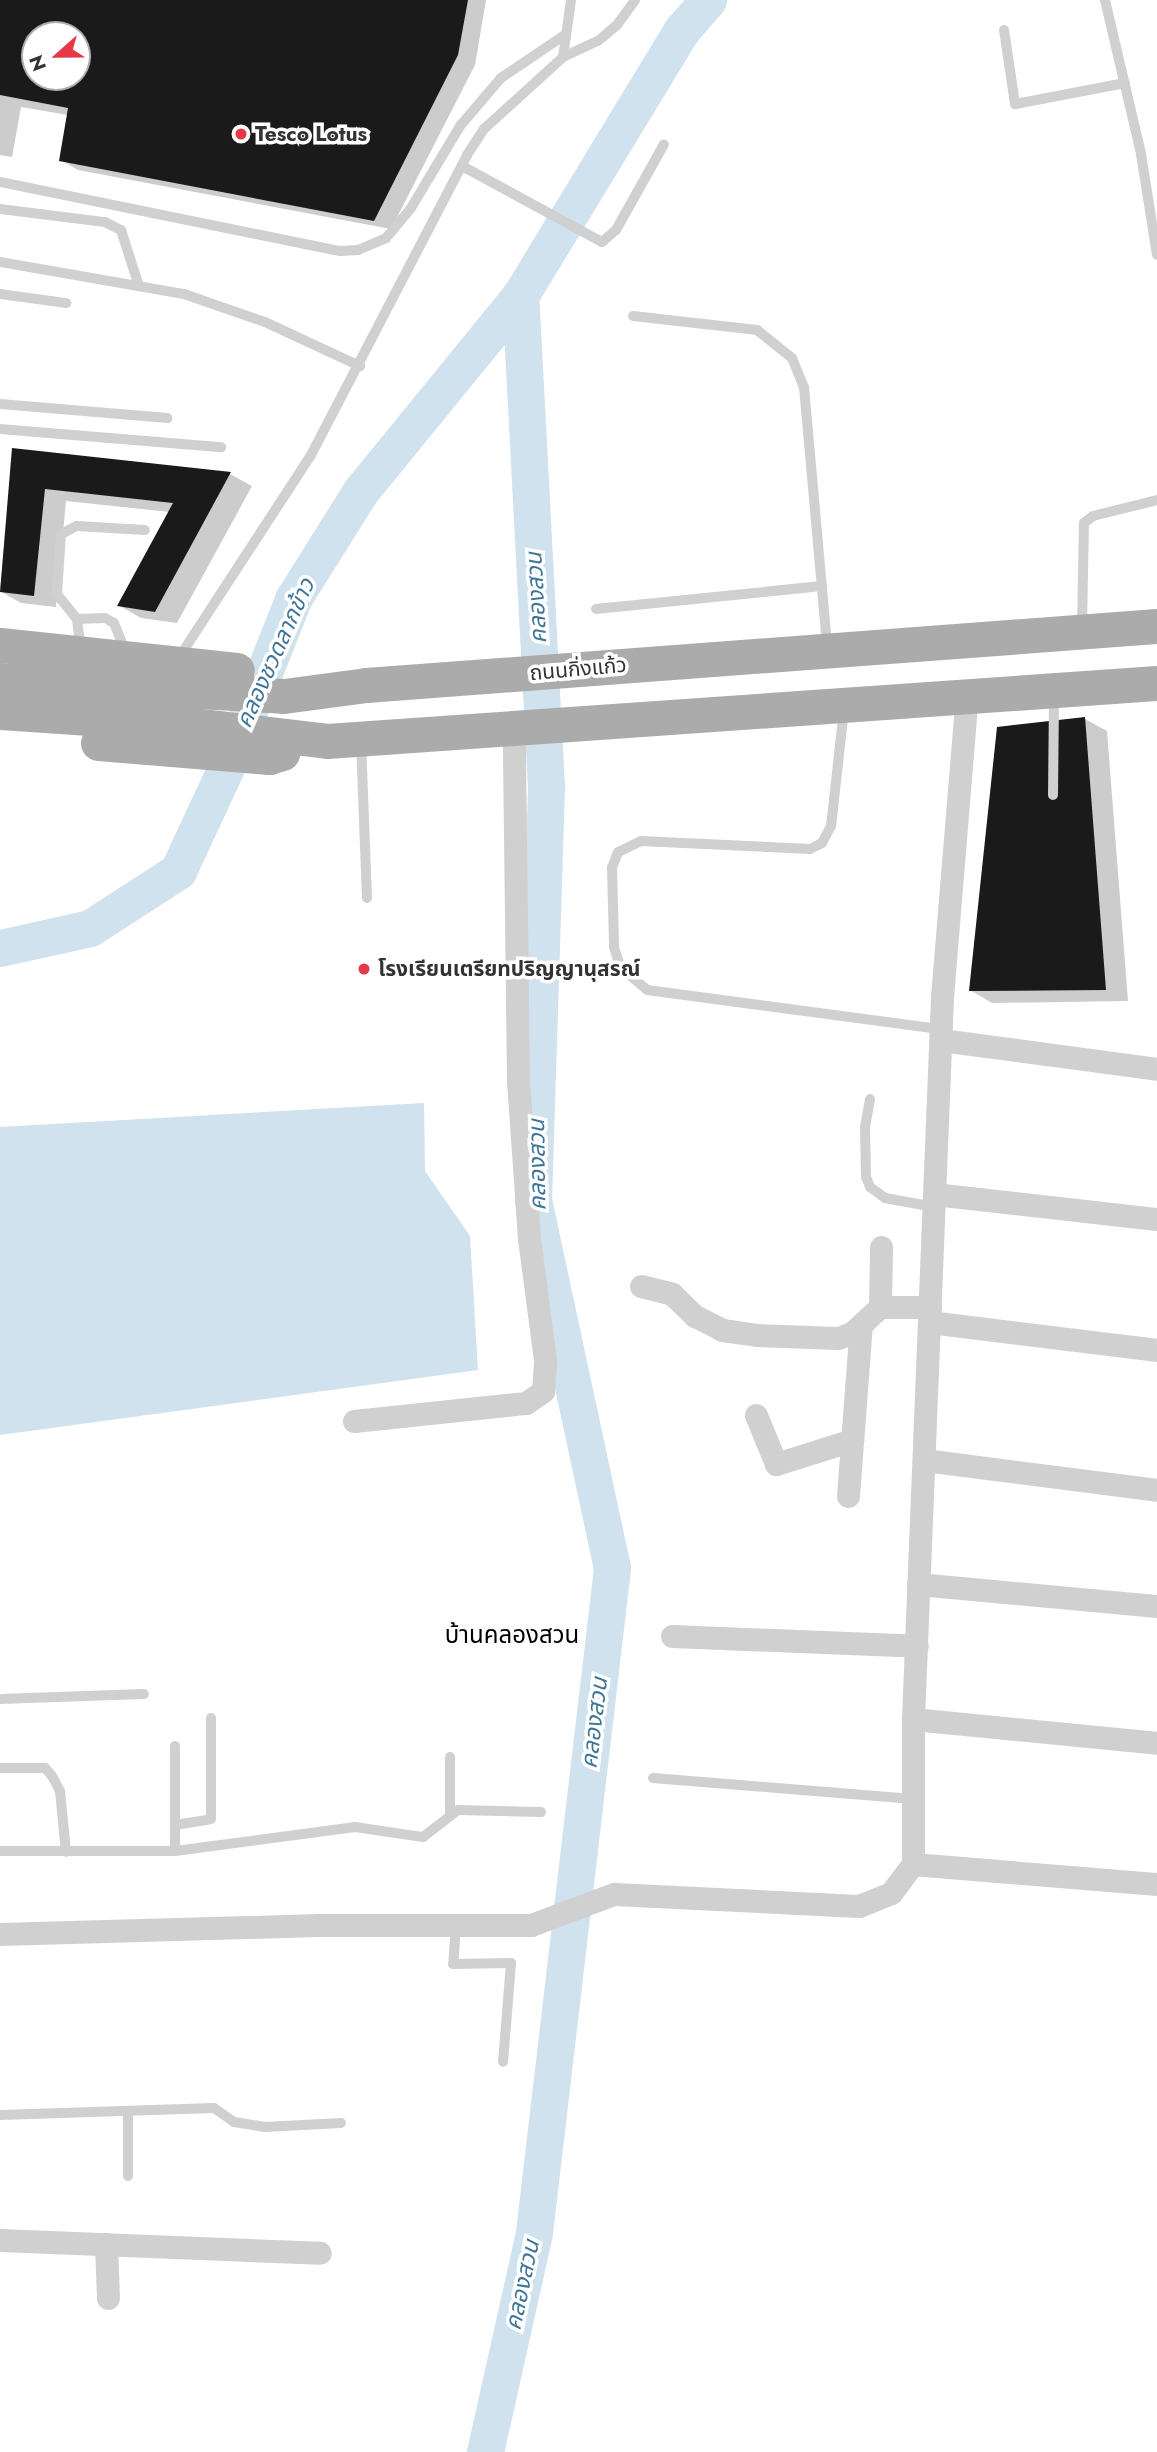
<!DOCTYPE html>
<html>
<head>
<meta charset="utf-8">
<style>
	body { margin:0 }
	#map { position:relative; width:1157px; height:2452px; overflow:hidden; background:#fff; font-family:Jost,"Noto Sans Thai",sans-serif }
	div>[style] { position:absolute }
	.water>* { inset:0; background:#cfe2ee }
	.shadow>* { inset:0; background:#0003 }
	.river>* { height:37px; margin:-18.5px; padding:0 18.5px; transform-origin:18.5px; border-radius:18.5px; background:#cfe2ee }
	.building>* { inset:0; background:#1a1a1a }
	.service>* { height:10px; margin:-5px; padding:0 5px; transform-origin:5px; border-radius:5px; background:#d0d0d0 }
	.minor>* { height:23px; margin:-11.5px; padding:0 11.5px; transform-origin:11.5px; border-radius:11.5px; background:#d0d0d0 }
	.primary>* { height:35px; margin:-17.5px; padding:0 17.5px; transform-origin:17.5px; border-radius:17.5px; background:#ababab }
	.dots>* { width:19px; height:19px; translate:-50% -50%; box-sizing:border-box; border:4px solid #fff; border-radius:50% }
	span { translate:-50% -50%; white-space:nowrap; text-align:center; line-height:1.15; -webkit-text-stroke:7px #fff; paint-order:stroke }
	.poi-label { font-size:21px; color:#333; font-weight:700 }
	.left { translate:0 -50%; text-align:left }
	.street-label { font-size:21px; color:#333 }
	.water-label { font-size:23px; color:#3f7597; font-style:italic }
	.quarter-label { font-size:24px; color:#000 }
	.north { position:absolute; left:21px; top:21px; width:70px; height:70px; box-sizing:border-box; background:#fff; border:2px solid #adadad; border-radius:50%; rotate:249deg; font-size:19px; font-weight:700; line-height:28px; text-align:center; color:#333 }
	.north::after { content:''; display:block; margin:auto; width:24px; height:32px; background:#e63946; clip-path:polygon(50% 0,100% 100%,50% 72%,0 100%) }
</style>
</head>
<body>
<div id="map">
	<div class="water">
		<i style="clip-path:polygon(424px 1103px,425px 1171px,470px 1236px,478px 1370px,0 1435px,0 1127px)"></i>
	</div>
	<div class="shadow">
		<i style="clip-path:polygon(evenodd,0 0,486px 0,475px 65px,391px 229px,78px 170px,61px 160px,68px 115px,21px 107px,12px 157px,0 155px,0 0,35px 35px,77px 35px,77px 77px,35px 77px,35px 35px)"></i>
		<i style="clip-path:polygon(14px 450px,230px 474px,252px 486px,177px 623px,141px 618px,120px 606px,170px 512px,66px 501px,56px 607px,21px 603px,0 591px)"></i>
		<i style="clip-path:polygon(1085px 719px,1107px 731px,1128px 1001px,992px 1003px,970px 990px)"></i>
	</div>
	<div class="river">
		<i style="left:0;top:948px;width:92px;rotate:-12.5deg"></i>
		<i style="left:90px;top:928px;width:105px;rotate:-32.9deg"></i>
		<i style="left:178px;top:871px;width:121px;rotate:-65.1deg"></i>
		<i style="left:229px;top:761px;width:174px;rotate:-68.4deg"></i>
		<i style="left:293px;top:599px;width:126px;rotate:-57.9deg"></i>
		<i style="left:360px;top:492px;width:253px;rotate:-50.8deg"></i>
		<i style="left:520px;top:296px;width:310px;rotate:-58.7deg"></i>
		<i style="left:681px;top:31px;width:41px;rotate:-48.9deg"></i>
		<i style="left:485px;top:2452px;width:225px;rotate:-77.4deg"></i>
		<i style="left:534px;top:2232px;width:669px;rotate:-83.3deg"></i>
		<i style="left:612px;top:1568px;width:375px;rotate:-102.1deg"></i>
		<i style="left:533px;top:1201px;width:414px;rotate:-88.2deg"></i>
		<i style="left:546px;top:787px;width:492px;rotate:-93deg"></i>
	</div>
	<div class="building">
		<i style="clip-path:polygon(evenodd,0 0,468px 0,458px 55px,374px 221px,59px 161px,68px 108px,0 95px,0 0,35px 35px,77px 35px,77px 77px,35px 77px,35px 35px)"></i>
		<i style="clip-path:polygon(12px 448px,231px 472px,155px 612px,117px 606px,173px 503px,45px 489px,34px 596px,0 592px)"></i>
		<i style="clip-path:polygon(1085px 717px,1106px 990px,969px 991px,997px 727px)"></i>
	</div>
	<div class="service">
		<i style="left:1105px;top:0;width:158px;rotate:76.8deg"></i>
		<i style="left:1141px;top:154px;width:102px;rotate:81deg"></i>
		<i style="left:1004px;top:30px;width:75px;rotate:81.5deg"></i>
		<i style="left:1015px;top:104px;width:112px;rotate:-10.8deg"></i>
		<i style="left:563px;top:57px;width:38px;rotate:-25deg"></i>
		<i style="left:598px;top:41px;width:25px;rotate:-40deg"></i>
		<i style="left:617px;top:25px;width:31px;rotate:-54deg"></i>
		<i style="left:462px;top:166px;width:159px;rotate:28.5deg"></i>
		<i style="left:602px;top:242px;width:18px;rotate:-41deg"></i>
		<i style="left:616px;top:230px;width:98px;rotate:-60.8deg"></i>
		<i style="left:0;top:182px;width:347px;rotate:11.5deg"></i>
		<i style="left:340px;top:251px;width:18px;rotate:-3deg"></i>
		<i style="left:358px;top:250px;width:30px;rotate:-23deg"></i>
		<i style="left:386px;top:238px;width:39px;rotate:-50deg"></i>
		<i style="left:411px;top:208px;width:96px;rotate:-59.1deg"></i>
		<i style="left:460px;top:126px;width:63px;rotate:-49.5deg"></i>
		<i style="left:501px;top:78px;width:78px;rotate:-34.1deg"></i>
		<i style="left:0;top:209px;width:106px;rotate:7.1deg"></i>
		<i style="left:105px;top:222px;width:18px;rotate:27deg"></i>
		<i style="left:121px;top:230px;width:59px;rotate:72.2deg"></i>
		<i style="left:0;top:262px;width:187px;rotate:9.9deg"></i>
		<i style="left:184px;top:294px;width:86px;rotate:19.1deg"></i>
		<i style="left:265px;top:322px;width:105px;rotate:24.9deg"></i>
		<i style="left:0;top:294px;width:67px;rotate:7.8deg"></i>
		<i style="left:633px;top:316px;width:125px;rotate:6.4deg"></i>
		<i style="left:757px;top:330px;width:45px;rotate:38.7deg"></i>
		<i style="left:792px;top:358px;width:31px;rotate:68deg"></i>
		<i style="left:804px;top:387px;width:260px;rotate:84.9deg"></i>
		<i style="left:0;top:404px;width:168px;rotate:4.8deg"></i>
		<i style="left:0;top:429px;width:222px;rotate:4.7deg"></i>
		<i style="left:596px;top:609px;width:227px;rotate:-5.8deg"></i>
		<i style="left:77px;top:619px;width:28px;rotate:-2deg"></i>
		<i style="left:105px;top:618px;width:10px;rotate:29deg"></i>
		<i style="left:114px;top:623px;width:32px;rotate:68deg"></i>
		<i style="left:1082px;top:626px;width:103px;rotate:-88.9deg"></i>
		<i style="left:1084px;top:523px;width:11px;rotate:-38deg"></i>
		<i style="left:1093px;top:516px;width:66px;rotate:-14deg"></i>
		<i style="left:81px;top:649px;width:30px;rotate:-98deg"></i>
		<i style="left:77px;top:619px;width:32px;rotate:-129deg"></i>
		<i style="left:57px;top:594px;width:60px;rotate:-86.2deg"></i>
		<i style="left:61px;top:534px;width:18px;rotate:-27deg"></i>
		<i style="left:77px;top:526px;width:68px;rotate:3.4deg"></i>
		<i style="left:180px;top:656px;width:240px;rotate:-56.9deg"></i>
		<i style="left:311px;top:455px;width:338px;rotate:-62.5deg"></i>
		<i style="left:467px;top:155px;width:31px;rotate:-57deg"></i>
		<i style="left:484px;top:129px;width:107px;rotate:-42.3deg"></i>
		<i style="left:563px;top:57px;width:58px;rotate:-82deg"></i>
		<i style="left:844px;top:709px;width:118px;rotate:96.3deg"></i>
		<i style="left:831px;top:826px;width:19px;rotate:118deg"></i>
		<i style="left:822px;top:843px;width:13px;rotate:153deg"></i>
		<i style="left:810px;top:849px;width:169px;rotate:-177.3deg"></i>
		<i style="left:641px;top:841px;width:25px;rotate:154deg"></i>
		<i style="left:618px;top:852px;width:17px;rotate:111deg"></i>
		<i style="left:612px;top:868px;width:79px;rotate:88.5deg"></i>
		<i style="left:614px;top:947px;width:21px;rotate:73deg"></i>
		<i style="left:620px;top:967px;width:35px;rotate:40deg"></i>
		<i style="left:647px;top:990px;width:297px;rotate:7.6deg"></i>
		<i style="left:361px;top:742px;width:156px;rotate:87.8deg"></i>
		<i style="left:1053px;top:795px;width:99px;rotate:-89.4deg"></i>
		<i style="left:870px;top:1099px;width:29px;rotate:100deg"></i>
		<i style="left:865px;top:1128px;width:49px;rotate:88.8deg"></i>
		<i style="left:866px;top:1177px;width:11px;rotate:68deg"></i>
		<i style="left:870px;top:1187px;width:19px;rotate:36deg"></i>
		<i style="left:885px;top:1198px;width:50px;rotate:10.4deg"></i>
		<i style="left:0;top:1699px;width:144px;rotate:-2deg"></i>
		<i style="left:450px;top:1757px;width:56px;rotate:90deg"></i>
		<i style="left:0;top:1768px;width:45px"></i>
		<i style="left:45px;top:1768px;width:11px;rotate:49deg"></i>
		<i style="left:52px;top:1776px;width:17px;rotate:62deg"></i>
		<i style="left:60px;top:1791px;width:61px;rotate:84.4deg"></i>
		<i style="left:653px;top:1778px;width:261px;rotate:4.6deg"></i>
		<i style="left:175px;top:1825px;width:36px;rotate:-9deg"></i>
		<i style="left:211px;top:1819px;width:101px;rotate:-90deg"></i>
		<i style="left:0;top:1851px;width:175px"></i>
		<i style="left:175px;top:1851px;width:182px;rotate:-7.6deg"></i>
		<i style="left:355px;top:1827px;width:69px;rotate:8.4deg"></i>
		<i style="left:423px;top:1837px;width:44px;rotate:-37.6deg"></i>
		<i style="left:458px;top:1810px;width:83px;rotate:1.4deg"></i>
		<i style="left:175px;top:1851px;width:105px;rotate:-90deg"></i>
		<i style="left:456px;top:1925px;width:39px;rotate:94deg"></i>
		<i style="left:453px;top:1964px;width:58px;rotate:-1deg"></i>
		<i style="left:511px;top:1963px;width:99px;rotate:94.6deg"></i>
		<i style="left:0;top:2115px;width:214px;rotate:-1.9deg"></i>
		<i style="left:214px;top:2108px;width:24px;rotate:35deg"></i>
		<i style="left:234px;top:2122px;width:30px;rotate:9deg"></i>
		<i style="left:264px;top:2127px;width:77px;rotate:-3deg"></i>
		<i style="left:128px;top:2176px;width:65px;rotate:-90deg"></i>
	</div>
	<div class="minor">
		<i style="left:941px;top:1040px;width:218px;rotate:7.6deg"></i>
		<i style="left:934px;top:1194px;width:224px;rotate:6.4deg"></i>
		<i style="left:641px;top:1286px;width:32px;rotate:14deg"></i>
		<i style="left:672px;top:1294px;width:32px;rotate:44deg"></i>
		<i style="left:695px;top:1316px;width:30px;rotate:27deg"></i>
		<i style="left:722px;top:1330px;width:35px;rotate:8deg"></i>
		<i style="left:757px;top:1335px;width:81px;rotate:2.1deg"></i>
		<i style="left:838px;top:1338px;width:15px;rotate:-20deg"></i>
		<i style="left:852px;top:1333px;width:38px;rotate:-43deg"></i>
		<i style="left:880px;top:1307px;width:50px"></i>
		<i style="left:880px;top:1307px;width:60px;rotate:-89deg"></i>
		<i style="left:929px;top:1322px;width:230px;rotate:7deg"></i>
		<i style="left:756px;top:1415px;width:53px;rotate:67.8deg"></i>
		<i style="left:776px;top:1464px;width:80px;rotate:-17.5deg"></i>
		<i style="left:354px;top:1421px;width:173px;rotate:-6deg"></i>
		<i style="left:526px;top:1403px;width:21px;rotate:-35deg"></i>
		<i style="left:543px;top:1391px;width:31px;rotate:-86deg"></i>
		<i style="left:545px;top:1360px;width:123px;rotate:-97.5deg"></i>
		<i style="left:529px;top:1238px;width:157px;rotate:-94deg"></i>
		<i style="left:518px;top:1081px;width:350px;rotate:-90.7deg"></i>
		<i style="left:924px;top:1460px;width:235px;rotate:7.3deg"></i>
		<i style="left:848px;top:1496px;width:171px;rotate:-85.7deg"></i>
		<i style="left:918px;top:1584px;width:240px;rotate:5.3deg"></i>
		<i style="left:672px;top:1636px;width:245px;rotate:2.3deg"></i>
		<i style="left:913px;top:1719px;width:245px;rotate:5.6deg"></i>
		<i style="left:913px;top:1864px;width:245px;rotate:4.7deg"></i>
		<i style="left:0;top:1934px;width:319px;rotate:-1.6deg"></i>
		<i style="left:319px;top:1925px;width:212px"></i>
		<i style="left:531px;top:1925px;width:89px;rotate:-20.5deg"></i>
		<i style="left:614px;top:1894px;width:245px;rotate:2.8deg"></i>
		<i style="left:859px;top:1906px;width:35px;rotate:-22deg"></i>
		<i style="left:891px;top:1893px;width:36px;rotate:-53deg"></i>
		<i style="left:913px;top:1864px;width:145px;rotate:-90deg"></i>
		<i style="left:913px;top:1719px;width:723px;rotate:-87.7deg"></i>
		<i style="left:942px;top:997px;width:302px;rotate:-85.3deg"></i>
		<i style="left:0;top:2240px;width:320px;rotate:2.3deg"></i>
		<i style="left:106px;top:2244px;width:54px;rotate:87.9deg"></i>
	</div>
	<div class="primary">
		<i style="left:0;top:645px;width:238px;rotate:6deg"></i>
		<i style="left:0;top:680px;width:284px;rotate:3.2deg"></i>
		<i style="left:284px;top:696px;width:83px;rotate:-7.6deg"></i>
		<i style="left:366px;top:685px;width:793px;rotate:-4.27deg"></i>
		<i style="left:0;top:712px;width:193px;rotate:3.9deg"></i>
		<i style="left:193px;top:725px;width:135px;rotate:6.8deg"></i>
		<i style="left:327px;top:741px;width:832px;rotate:-4deg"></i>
		<i style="left:98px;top:743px;width:172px;rotate:4.7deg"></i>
		<i style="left:269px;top:757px;width:14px;rotate:-17deg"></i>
	</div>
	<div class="dots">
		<i style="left:241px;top:134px;background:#e63946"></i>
		<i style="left:364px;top:969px;background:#e63946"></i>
	</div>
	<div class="poi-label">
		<span class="left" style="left:255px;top:134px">Tesco Lotus</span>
		<span class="left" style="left:378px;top:969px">โรงเรียนเตรียทปริญญานุสรณ์</span>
	</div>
	<div class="street-label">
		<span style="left:578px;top:669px;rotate:-5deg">ถนนกิ่งแก้ว</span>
	</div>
	<div class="water-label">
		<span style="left:536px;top:598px;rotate:-93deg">คลองสวน</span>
		<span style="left:275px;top:653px;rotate:-66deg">คลองชวดลากข้าว</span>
		<span style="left:537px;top:1165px;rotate:-91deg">คลองสวน</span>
		<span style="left:594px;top:1723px;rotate:-83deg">คลองสวน</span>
		<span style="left:522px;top:2285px;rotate:-78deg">คลองสวน</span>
	</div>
	<div class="quarter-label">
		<span style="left:512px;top:1635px">บ้านคลองสวน</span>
	</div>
	<div class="north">N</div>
</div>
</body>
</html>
